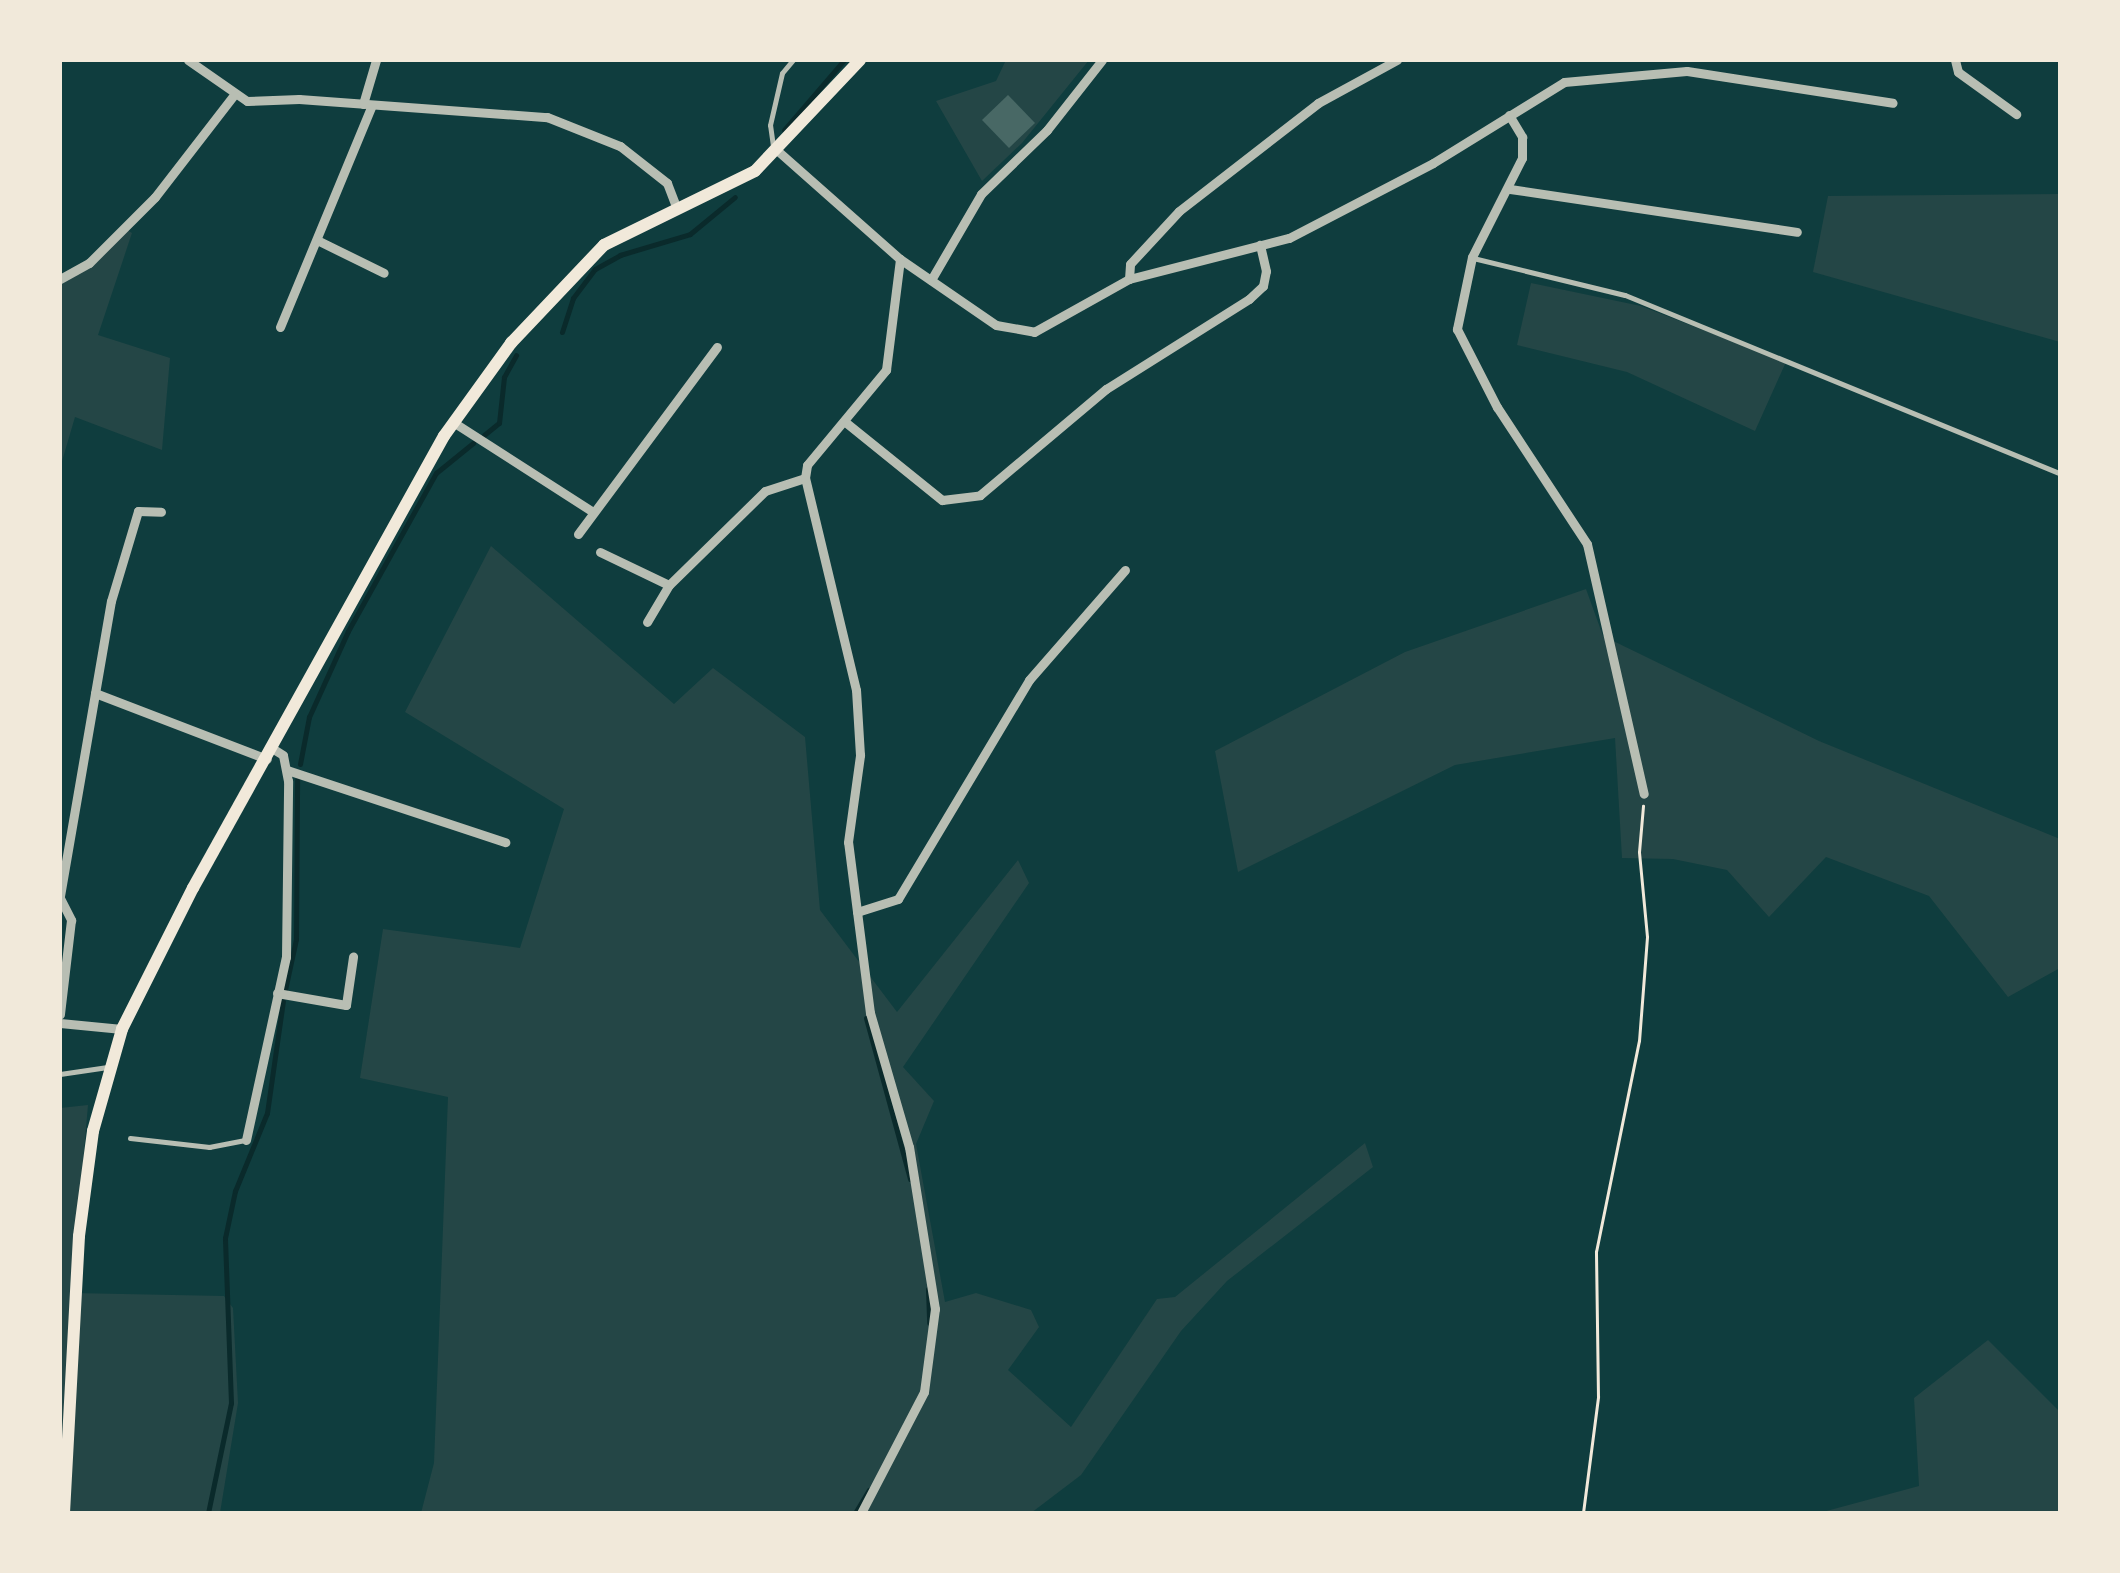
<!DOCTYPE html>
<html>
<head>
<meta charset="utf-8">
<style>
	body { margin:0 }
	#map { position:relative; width:2120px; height:1573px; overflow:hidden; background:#0f3d3e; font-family:"PT Sans",sans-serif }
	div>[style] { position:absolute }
	.green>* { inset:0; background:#244646 }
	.stream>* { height:5px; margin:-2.5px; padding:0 2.5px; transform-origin:2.5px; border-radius:2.5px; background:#0a2a2b }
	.building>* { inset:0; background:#486865 }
	.path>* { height:2.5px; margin:-1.25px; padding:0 1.25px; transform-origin:1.25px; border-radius:1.25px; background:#f1e9da }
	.service>* { height:5px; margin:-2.5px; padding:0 2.5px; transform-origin:2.5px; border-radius:2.5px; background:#b8beb3 }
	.minor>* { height:9px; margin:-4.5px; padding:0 4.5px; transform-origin:4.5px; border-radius:4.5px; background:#b8beb3 }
	.secondary>* { height:12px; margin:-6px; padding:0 6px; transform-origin:6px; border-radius:6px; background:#f1e9da }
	span { translate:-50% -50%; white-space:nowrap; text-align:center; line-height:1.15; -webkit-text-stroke:8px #f1e9da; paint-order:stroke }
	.frame { position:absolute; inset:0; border:62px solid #f1e9da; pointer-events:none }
</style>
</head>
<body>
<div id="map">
	<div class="green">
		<i style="clip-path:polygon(1006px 60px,1089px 60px,1022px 143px,982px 181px,936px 101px,996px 81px)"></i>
		<i style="clip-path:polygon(2060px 194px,2060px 342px,1813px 272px,1828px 196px)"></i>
		<i style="clip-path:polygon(124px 228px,132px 233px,98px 335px,170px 358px,162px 450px,75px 417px,60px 468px,60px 278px,72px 276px)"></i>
		<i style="clip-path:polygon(1531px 283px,1641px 306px,1786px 362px,1755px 431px,1627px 372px,1517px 345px)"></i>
		<i style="clip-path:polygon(491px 546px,674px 704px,713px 668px,805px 737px,820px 910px,897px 1012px,1018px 860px,1029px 883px,903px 1067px,934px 1101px,916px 1144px,945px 1302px,976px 1293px,1031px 1310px,1039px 1327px,1008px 1370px,1071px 1427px,1157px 1299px,1175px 1297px,1365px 1143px,1373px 1167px,1227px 1281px,1181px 1331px,1081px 1475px,1031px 1513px,421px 1513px,434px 1463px,448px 1097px,360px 1078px,383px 929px,520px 948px,564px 809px,405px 712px)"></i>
		<i style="clip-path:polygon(1586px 589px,1603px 636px,1819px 741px,2060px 839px,2060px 968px,2008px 997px,1929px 896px,1826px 857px,1769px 917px,1727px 870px,1673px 859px,1622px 858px,1615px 738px,1455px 765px,1238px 872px,1215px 751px,1405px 652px)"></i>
		<i style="clip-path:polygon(88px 1105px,72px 1293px,224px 1296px,233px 1308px,238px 1403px,220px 1513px,60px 1513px,60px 1108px)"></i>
		<i style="clip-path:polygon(1988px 1340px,2060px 1412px,2060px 1513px,1819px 1513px,1919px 1486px,1914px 1398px)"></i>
	</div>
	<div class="stream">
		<i style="left:784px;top:130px;width:92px;rotate:-49.4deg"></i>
		<i style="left:562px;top:332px;width:36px;rotate:-72deg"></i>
		<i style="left:573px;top:298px;width:36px;rotate:-53deg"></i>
		<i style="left:595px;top:269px;width:29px;rotate:-29deg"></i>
		<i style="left:620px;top:255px;width:73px;rotate:-16.7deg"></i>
		<i style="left:690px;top:234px;width:58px;rotate:-39.4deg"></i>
		<i style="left:484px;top:435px;width:19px;rotate:-39deg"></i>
		<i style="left:499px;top:423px;width:46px;rotate:-83.8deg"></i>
		<i style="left:504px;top:377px;width:25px;rotate:-61deg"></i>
		<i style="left:300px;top:764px;width:48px;rotate:-79.2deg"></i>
		<i style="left:309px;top:717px;width:94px;rotate:-65.6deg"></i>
		<i style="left:348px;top:631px;width:181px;rotate:-60.9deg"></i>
		<i style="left:436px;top:473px;width:48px;rotate:-39deg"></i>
		<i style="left:285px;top:990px;width:52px;rotate:-77.8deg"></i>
		<i style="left:296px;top:939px;width:159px;rotate:-89.6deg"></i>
		<i style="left:866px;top:1018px;width:167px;rotate:74.7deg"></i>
		<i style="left:928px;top:1289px;width:34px;rotate:88deg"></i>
		<i style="left:208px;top:1513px;width:112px;rotate:-78.2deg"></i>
		<i style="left:231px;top:1403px;width:165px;rotate:-92.1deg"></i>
		<i style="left:225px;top:1238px;width:48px;rotate:-78deg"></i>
		<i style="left:235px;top:1191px;width:84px;rotate:-67.7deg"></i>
		<i style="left:267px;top:1113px;width:113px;rotate:-81.9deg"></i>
		<i style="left:855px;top:1513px;width:27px;rotate:-59deg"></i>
	</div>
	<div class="building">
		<i style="clip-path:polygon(1008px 95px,1035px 123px,1009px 148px,982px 120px)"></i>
	</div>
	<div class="path">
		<i style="left:1583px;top:1513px;width:117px;rotate:-82.6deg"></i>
		<i style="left:1598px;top:1397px;width:145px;rotate:-90.8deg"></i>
		<i style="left:1596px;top:1252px;width:215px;rotate:-78.5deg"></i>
		<i style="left:1639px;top:1041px;width:104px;rotate:-85.6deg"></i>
		<i style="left:1647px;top:937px;width:85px;rotate:-95.4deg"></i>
		<i style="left:1639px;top:852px;width:46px;rotate:-85deg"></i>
	</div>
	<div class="service">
		<i style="left:773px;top:146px;width:21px;rotate:-98deg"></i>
		<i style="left:770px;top:125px;width:53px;rotate:-77deg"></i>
		<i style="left:782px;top:73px;width:17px;rotate:-50deg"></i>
		<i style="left:1473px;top:258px;width:156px;rotate:13.7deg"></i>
		<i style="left:1625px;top:295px;width:470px;rotate:22.3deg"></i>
		<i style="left:60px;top:1074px;width:48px;rotate:-8.5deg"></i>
		<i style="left:130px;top:1138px;width:80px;rotate:6.5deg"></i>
		<i style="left:209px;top:1147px;width:38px;rotate:-11deg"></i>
	</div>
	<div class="minor">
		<i style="left:188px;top:60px;width:72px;rotate:34.8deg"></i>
		<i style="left:247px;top:101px;width:52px;rotate:-2.2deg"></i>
		<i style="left:299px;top:99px;width:249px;rotate:4.2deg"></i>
		<i style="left:547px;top:117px;width:79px;rotate:21.7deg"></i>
		<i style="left:620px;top:146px;width:60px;rotate:38.2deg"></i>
		<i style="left:667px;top:183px;width:25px;rotate:69deg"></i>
		<i style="left:1955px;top:60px;width:12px;rotate:76deg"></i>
		<i style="left:1958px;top:72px;width:72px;rotate:35.9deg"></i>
		<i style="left:363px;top:104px;width:46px;rotate:-73.5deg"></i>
		<i style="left:1509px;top:115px;width:26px;rotate:59deg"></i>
		<i style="left:1522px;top:137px;width:21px;rotate:90deg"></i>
		<i style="left:1522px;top:158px;width:111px;rotate:116.8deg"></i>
		<i style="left:1472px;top:257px;width:74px;rotate:101.8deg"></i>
		<i style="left:1457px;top:329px;width:88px;rotate:62.9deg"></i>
		<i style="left:1497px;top:407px;width:164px;rotate:56.7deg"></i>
		<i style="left:1587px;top:544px;width:256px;rotate:77.2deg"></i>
		<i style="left:779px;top:152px;width:162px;rotate:41.5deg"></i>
		<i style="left:900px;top:259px;width:116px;rotate:34.5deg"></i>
		<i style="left:996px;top:325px;width:39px;rotate:10deg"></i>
		<i style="left:1034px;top:332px;width:109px;rotate:-29.2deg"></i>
		<i style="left:1129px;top:279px;width:165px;rotate:-14.4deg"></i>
		<i style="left:1289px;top:238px;width:162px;rotate:-27.5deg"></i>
		<i style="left:1433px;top:163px;width:154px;rotate:-31.7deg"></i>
		<i style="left:1564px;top:82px;width:123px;rotate:-5.1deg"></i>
		<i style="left:1687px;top:71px;width:208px;rotate:8.8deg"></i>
		<i style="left:1510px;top:189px;width:290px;rotate:8.5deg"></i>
		<i style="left:319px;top:241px;width:72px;rotate:26.2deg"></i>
		<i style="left:60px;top:279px;width:33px;rotate:-29deg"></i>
		<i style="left:89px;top:263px;width:93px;rotate:-45deg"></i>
		<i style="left:155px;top:197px;width:128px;rotate:-52.3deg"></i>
		<i style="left:1129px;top:279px;width:15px;rotate:-86deg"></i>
		<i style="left:1130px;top:264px;width:72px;rotate:-47.2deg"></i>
		<i style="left:1179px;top:211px;width:176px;rotate:-37.8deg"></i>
		<i style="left:1318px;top:103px;width:90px;rotate:-28.6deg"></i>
		<i style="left:931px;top:280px;width:99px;rotate:-59.8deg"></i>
		<i style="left:981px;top:194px;width:92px;rotate:-44.1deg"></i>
		<i style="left:1047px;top:130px;width:89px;rotate:-51.8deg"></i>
		<i style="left:280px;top:327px;width:240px;rotate:-67.5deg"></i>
		<i style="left:844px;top:421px;width:126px;rotate:38.9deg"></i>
		<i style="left:942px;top:500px;width:38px;rotate:-7deg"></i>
		<i style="left:980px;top:495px;width:165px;rotate:-40.1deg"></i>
		<i style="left:1106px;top:389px;width:169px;rotate:-32.2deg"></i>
		<i style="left:1249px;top:299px;width:19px;rotate:-43deg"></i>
		<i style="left:1263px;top:286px;width:15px;rotate:-79deg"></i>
		<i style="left:1266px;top:271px;width:27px;rotate:-103deg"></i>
		<i style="left:453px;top:422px;width:166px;rotate:32.7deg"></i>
		<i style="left:578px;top:534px;width:233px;rotate:-53.4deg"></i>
		<i style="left:600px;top:552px;width:76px;rotate:25.6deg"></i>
		<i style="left:647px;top:622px;width:43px;rotate:-59.3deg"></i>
		<i style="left:669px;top:585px;width:134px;rotate:-44.4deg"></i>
		<i style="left:765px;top:491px;width:42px;rotate:-18deg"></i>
		<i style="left:95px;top:693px;width:184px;rotate:21deg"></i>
		<i style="left:287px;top:770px;width:230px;rotate:18.3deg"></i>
		<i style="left:60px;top:896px;width:299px;rotate:-80.2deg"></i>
		<i style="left:111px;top:601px;width:94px;rotate:-73.3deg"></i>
		<i style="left:138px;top:511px;width:23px;rotate:2deg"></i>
		<i style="left:60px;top:898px;width:25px;rotate:63deg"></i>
		<i style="left:71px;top:920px;width:95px;rotate:96.7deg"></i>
		<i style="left:857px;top:912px;width:43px;rotate:-17.6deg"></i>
		<i style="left:898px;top:899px;width:255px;rotate:-59.1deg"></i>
		<i style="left:1029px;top:680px;width:146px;rotate:-48.9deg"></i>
		<i style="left:277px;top:993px;width:70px;rotate:9.9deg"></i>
		<i style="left:346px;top:1005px;width:49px;rotate:-81.7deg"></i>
		<i style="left:60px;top:1023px;width:62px;rotate:5.5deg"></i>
		<i style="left:246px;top:1140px;width:187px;rotate:-77.7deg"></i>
		<i style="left:286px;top:957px;width:176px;rotate:-89.3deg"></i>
		<i style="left:288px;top:781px;width:26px;rotate:-101deg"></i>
		<i style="left:283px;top:755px;width:13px;rotate:-148deg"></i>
		<i style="left:861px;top:1513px;width:136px;rotate:-62.5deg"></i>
		<i style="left:924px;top:1392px;width:84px;rotate:-82.5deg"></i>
		<i style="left:935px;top:1309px;width:164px;rotate:-99.1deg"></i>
		<i style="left:909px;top:1147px;width:140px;rotate:-106.2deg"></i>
		<i style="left:870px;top:1013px;width:172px;rotate:-97.3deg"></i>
		<i style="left:848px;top:842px;width:88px;rotate:-82.1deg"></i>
		<i style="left:860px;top:755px;width:65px;rotate:-93.5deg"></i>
		<i style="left:856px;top:690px;width:218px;rotate:-103.5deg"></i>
		<i style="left:805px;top:478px;width:13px;rotate:-81deg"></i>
		<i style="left:807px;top:465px;width:124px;rotate:-50.3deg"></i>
		<i style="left:886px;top:370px;width:112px;rotate:-82.8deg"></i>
	</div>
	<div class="secondary">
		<i style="left:64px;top:1513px;width:277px;rotate:-86.9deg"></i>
		<i style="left:79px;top:1236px;width:106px;rotate:-82.4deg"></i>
		<i style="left:93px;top:1131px;width:106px;rotate:-74.1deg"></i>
		<i style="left:122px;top:1029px;width:158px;rotate:-63.3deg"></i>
		<i style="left:193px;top:888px;width:517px;rotate:-60.96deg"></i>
		<i style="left:444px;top:436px;width:115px;rotate:-54.2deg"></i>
		<i style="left:511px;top:343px;width:135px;rotate:-46.5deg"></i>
		<i style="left:604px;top:245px;width:168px;rotate:-26.1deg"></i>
		<i style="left:755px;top:171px;width:153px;rotate:-46.6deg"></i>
	</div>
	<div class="frame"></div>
</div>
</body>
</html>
